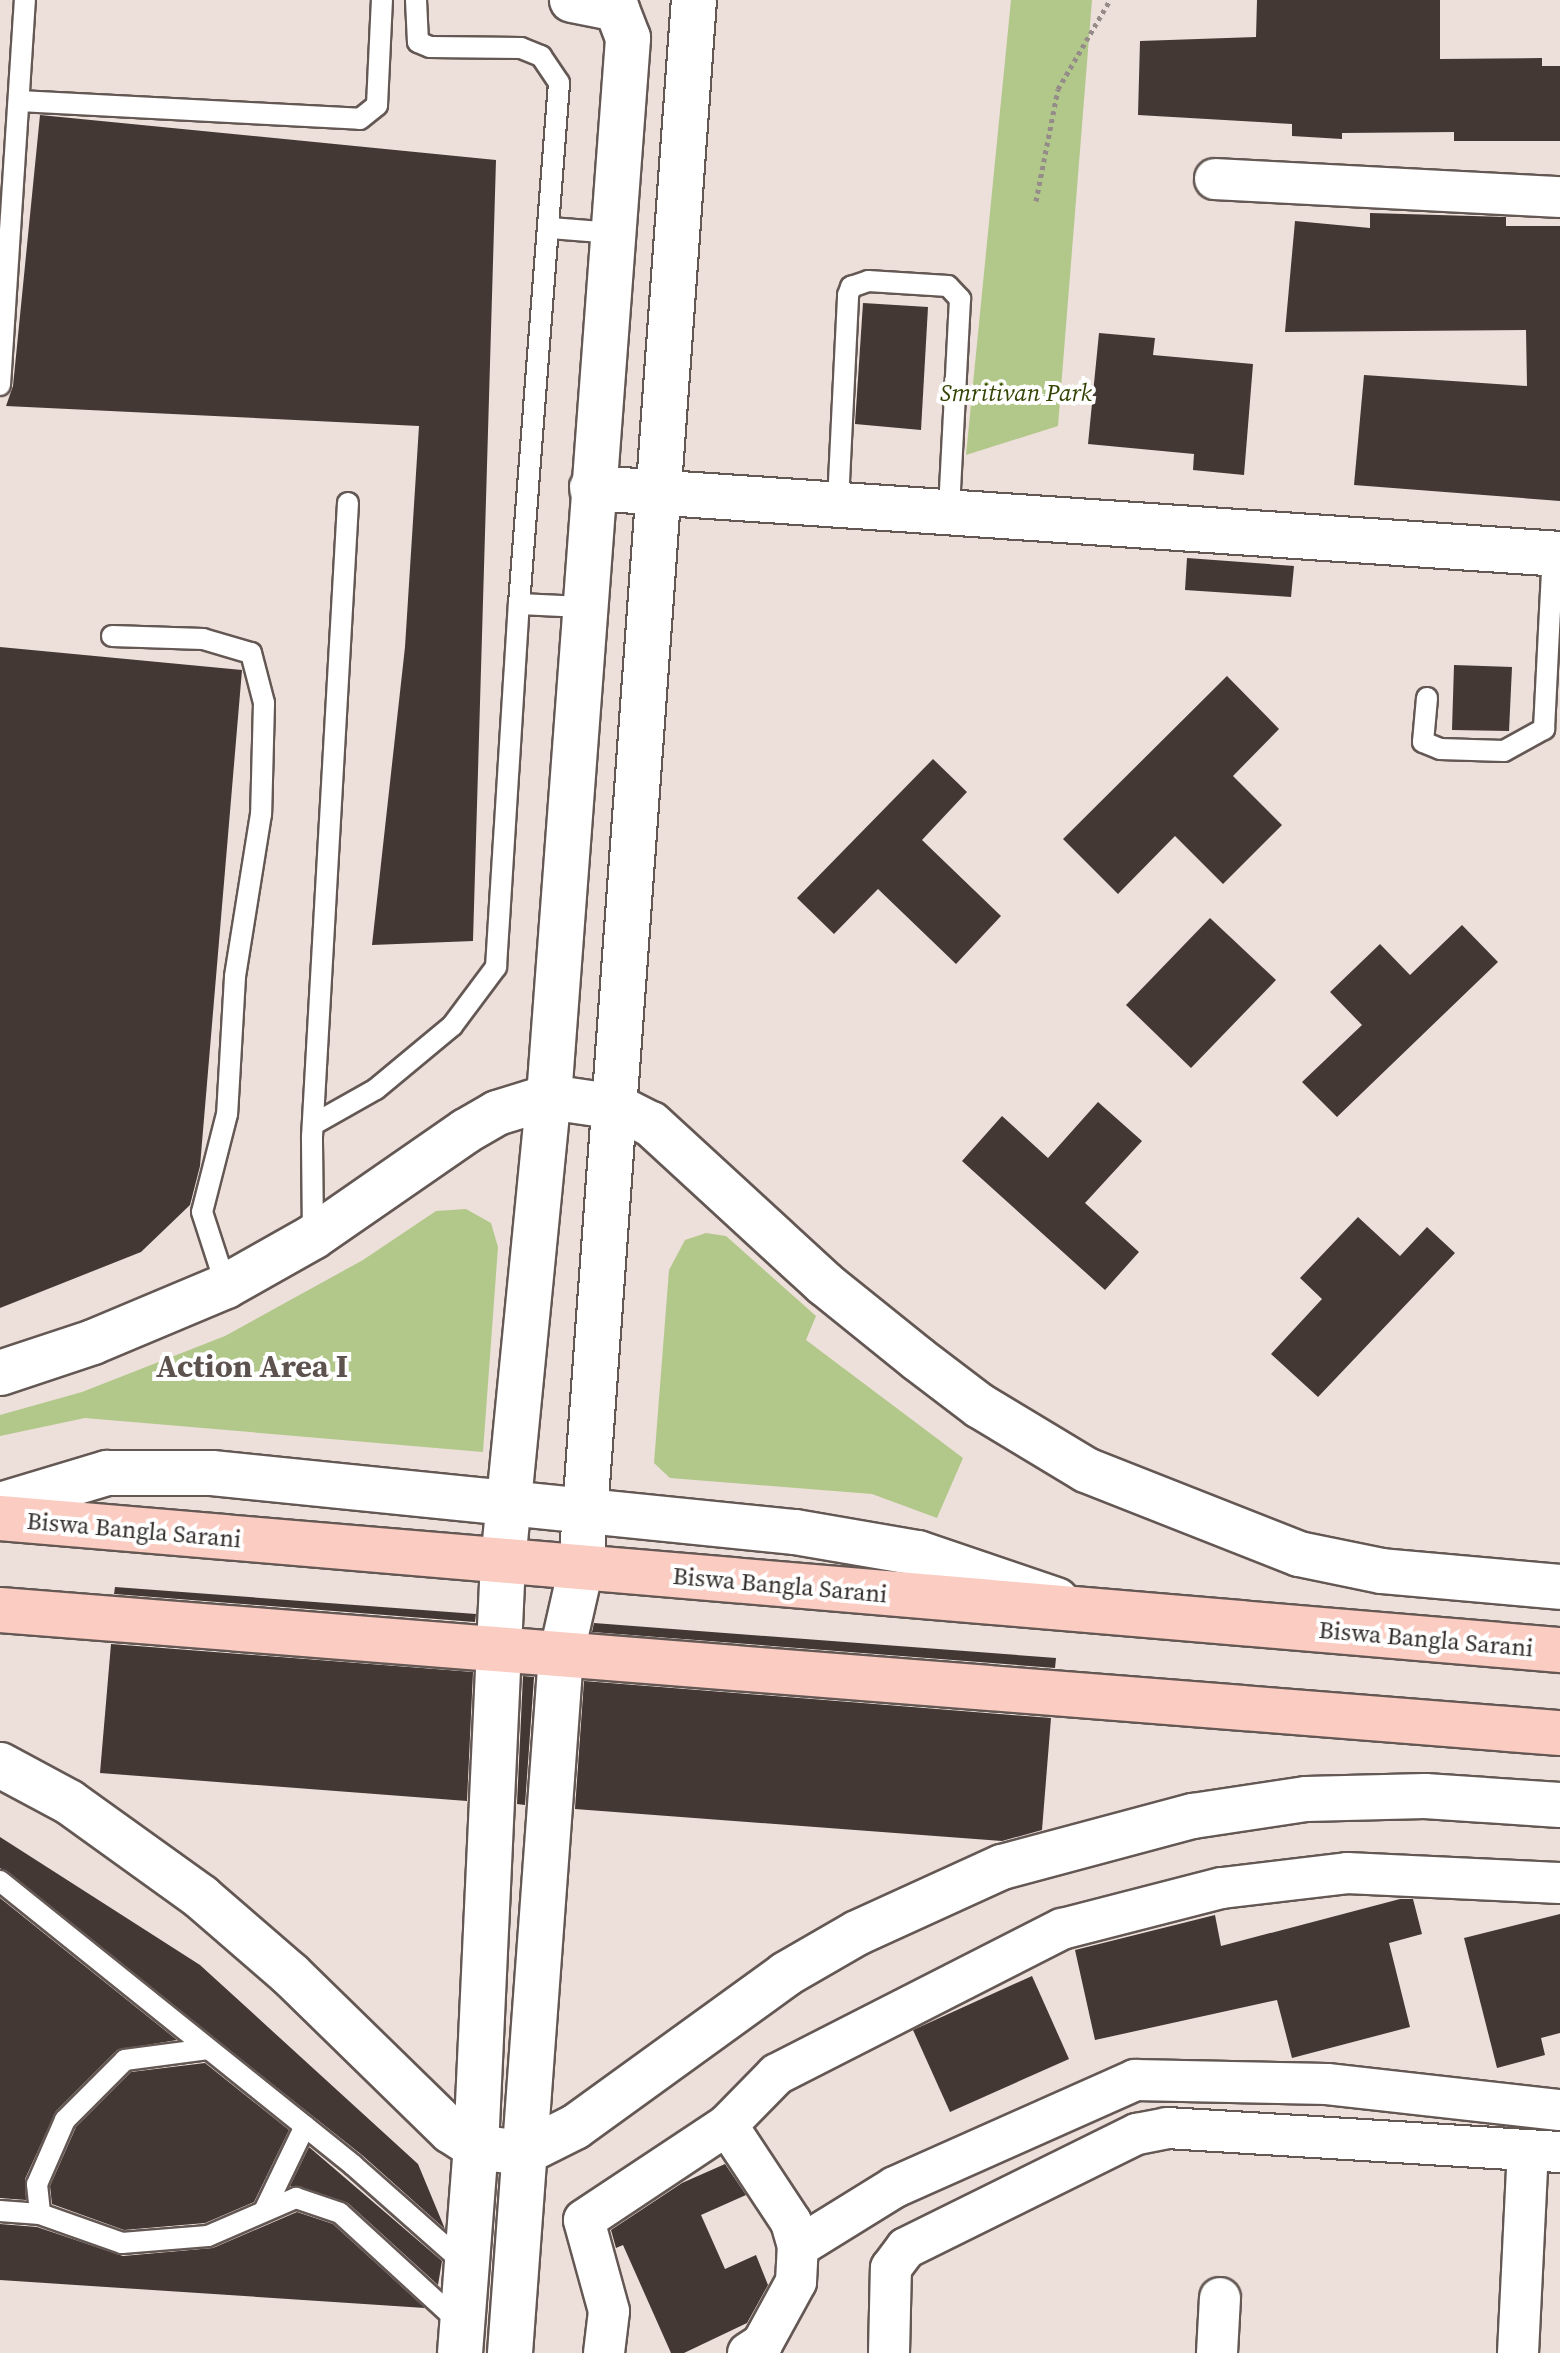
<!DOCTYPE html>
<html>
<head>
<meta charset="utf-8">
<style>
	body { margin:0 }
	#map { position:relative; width:1560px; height:2353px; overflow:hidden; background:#eddfda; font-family:"Source Serif 4",serif }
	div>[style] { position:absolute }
	.green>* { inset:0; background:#b2c88a }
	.building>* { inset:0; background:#433834 }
	.path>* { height:5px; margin-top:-2.5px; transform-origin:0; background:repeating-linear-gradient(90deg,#958b88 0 4px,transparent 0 8px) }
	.roads { filter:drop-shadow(2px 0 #645854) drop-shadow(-2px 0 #645854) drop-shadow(0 2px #645854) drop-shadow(0 -2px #645854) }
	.service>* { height:20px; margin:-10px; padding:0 10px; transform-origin:10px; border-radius:10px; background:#fff }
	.minor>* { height:40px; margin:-20px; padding:0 20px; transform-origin:20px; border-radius:20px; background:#fff }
	.tertiary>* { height:44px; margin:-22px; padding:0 22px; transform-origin:22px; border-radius:22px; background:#fff }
	.primary>* { height:44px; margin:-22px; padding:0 22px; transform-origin:22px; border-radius:22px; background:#fbccc2 }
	span { translate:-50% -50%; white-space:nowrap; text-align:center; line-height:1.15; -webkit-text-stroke:8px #fff; paint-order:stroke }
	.park-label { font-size:24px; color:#344404; font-style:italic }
	.street-label { font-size:24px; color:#342f2d }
	.district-label { font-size:32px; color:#5e524e; font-weight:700 }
</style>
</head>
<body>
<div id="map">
	<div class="green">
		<i style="clip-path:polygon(1011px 0,1092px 0,1058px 426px,966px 455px)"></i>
		<i style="clip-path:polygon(466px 1209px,491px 1223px,498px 1247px,483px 1452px,85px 1418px,0 1436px,0 1415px,82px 1392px,225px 1336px,363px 1260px,436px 1211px)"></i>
		<i style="clip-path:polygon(706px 1233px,726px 1236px,816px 1316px,806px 1340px,963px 1458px,937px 1518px,872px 1494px,670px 1478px,654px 1463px,669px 1270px,685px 1240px)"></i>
	</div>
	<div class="building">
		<i style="clip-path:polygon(1257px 0,1440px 0,1440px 59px,1542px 58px,1542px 66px,1560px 66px,1560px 141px,1454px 141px,1454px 132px,1342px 133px,1342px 139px,1292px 136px,1292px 124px,1138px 115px,1140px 41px,1256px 37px)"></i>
		<i style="clip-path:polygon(40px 115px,496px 160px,473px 941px,372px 945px,405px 647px,419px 426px,6px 406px,13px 386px)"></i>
		<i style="clip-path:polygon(1370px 213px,1506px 217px,1506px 226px,1560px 226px,1560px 501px,1354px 485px,1364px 375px,1527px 386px,1526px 330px,1285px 332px,1295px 221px,1370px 228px)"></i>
		<i style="clip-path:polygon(863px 303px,928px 307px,921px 430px,855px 424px)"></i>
		<i style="clip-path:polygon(1099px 333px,1155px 338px,1153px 355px,1253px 364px,1244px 475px,1193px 470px,1194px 454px,1088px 444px)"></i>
		<i style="clip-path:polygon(1187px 558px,1294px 566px,1291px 597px,1185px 590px)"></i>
		<i style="clip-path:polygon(0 647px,242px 670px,200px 1166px,190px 1205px,141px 1252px,0 1308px)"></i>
		<i style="clip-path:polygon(1454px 665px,1512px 667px,1509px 731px,1452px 730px)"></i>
		<i style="clip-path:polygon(1227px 676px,1279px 729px,1233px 776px,1282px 825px,1223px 884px,1175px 836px,1118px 894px,1063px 839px)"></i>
		<i style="clip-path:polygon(933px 759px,967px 792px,922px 840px,1001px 916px,956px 964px,878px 889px,834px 934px,797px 898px)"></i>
		<i style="clip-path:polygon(1210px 918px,1276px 980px,1191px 1068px,1126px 1005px)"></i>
		<i style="clip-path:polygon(1462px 925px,1498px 962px,1337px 1117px,1302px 1082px,1362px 1025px,1330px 992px,1380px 944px,1410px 975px)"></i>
		<i style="clip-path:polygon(1098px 1102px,1142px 1141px,1085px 1203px,1139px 1252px,1105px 1290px,962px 1161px,1002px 1116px,1048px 1158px)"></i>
		<i style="clip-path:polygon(1358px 1217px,1400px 1256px,1427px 1227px,1455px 1253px,1318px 1397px,1271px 1354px,1322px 1299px,1300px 1278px)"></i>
		<i style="clip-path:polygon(115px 1587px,476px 1614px,475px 1622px,114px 1594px)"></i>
		<i style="clip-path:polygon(594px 1623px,1056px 1658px,1055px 1668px,592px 1632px)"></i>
		<i style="clip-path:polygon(111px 1644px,473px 1672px,467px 1801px,100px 1773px)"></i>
		<i style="clip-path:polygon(523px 1676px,534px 1677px,525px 1805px,517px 1804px)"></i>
		<i style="clip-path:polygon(584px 1681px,1051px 1718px,1042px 1830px,1002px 1841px,575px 1809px)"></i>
		<i style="clip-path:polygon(0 1837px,200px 1965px,418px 2164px,445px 2229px,362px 2155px,0 1868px)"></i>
		<i style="clip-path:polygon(0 1898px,177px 2040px,117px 2050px,56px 2111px,25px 2179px,26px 2200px,0 2198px)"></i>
		<i style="clip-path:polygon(1400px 1899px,1413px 1899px,1422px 1934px,1389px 1943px,1410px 2027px,1292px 2058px,1277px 2000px,1095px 2040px,1075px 1950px,1215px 1915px,1221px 1946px)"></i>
		<i style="clip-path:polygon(1560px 1914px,1560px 2033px,1541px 2038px,1545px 2055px,1497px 2068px,1464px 1938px)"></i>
		<i style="clip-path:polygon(1032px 1976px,1069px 2059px,950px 2112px,913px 2030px)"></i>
		<i style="clip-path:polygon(205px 2063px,289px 2130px,254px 2202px,205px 2223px,124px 2230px,52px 2204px,50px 2186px,76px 2127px,131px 2072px)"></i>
		<i style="clip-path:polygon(309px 2147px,442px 2261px,438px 2285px,348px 2203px,290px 2186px)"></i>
		<i style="clip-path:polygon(725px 2164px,746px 2195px,701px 2215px,725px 2269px,756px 2255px,768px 2285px,747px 2323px,684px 2353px,671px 2353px,623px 2245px,616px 2248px,611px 2230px,682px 2183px)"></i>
		<i style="clip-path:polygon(297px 2212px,333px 2224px,425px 2308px,0 2280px,0 2224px,37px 2227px,123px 2256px,213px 2248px)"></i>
	</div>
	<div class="path">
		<i style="left:1036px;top:201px;width:114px;rotate:-78.9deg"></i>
		<i style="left:1058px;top:89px;width:103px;rotate:-59.7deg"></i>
	</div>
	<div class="roads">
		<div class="service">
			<i style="left:416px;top:0;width:42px;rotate:87.3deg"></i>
			<i style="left:418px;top:42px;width:13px;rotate:23deg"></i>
			<i style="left:430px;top:47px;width:91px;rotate:0.6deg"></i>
			<i style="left:521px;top:48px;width:22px;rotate:22deg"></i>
			<i style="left:541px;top:56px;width:32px;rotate:56deg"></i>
			<i style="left:559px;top:83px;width:523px;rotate:94.39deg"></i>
			<i style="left:519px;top:604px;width:64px;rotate:2.7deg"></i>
			<i style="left:19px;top:101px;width:341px;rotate:3deg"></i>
			<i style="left:360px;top:119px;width:22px;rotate:-39deg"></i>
			<i style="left:377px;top:105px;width:105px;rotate:-87.3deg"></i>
			<i style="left:551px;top:228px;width:62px;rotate:4.6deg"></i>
			<i style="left:0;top:385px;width:386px;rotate:-86.3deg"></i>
			<i style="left:838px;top:502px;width:207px;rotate:-87.2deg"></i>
			<i style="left:848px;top:295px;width:9px;rotate:-69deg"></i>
			<i style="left:851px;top:287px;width:18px;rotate:-19deg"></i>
			<i style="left:868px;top:281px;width:80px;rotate:3.6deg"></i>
			<i style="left:948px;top:286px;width:18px;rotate:47deg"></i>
			<i style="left:960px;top:299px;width:210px;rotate:93deg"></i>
			<i style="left:112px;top:636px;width:91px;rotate:1.9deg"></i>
			<i style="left:203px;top:639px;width:50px;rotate:16.3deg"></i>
			<i style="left:251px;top:653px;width:52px;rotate:75.4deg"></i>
			<i style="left:264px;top:703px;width:111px;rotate:91.5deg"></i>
			<i style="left:261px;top:814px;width:165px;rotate:99.1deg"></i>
			<i style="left:235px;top:977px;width:137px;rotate:93.3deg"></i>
			<i style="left:227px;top:1114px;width:101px;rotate:104.3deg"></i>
			<i style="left:202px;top:1212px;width:78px;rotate:72deg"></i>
			<i style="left:1427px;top:698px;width:44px;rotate:95.2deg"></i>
			<i style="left:1423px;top:742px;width:18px;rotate:22deg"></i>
			<i style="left:1440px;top:749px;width:64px;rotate:1.8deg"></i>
			<i style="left:1504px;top:751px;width:46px;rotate:-28.8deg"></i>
			<i style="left:1544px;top:729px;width:176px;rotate:-87.1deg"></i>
			<i style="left:314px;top:1124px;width:71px;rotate:-29.4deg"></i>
			<i style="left:376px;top:1089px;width:99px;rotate:-39.7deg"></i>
			<i style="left:452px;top:1026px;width:74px;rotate:-53.3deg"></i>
			<i style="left:496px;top:967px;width:364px;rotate:-86.4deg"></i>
			<i style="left:313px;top:1237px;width:100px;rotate:-90.6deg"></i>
			<i style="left:312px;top:1137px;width:635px;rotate:-86.75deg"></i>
			<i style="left:0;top:1881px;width:453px;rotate:38.8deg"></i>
			<i style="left:353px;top:2165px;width:151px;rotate:41.5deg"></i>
			<i style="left:208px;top:2049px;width:84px;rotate:172.5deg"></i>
			<i style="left:125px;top:2060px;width:85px;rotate:135deg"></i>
			<i style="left:65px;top:2120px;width:70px;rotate:113.6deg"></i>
			<i style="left:37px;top:2184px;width:30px;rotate:84deg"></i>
			<i style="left:40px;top:2214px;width:87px;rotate:19.5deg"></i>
			<i style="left:122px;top:2243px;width:86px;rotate:-4.7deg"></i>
			<i style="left:208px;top:2236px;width:96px;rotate:-23.4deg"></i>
			<i style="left:296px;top:2198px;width:46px;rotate:18.8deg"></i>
			<i style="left:340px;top:2213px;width:161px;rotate:42.5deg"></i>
			<i style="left:265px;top:2209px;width:92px;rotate:-64.3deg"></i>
			<i style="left:0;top:2211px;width:40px;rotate:4.3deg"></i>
		</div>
		<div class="minor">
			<i style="left:1215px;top:179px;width:345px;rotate:3deg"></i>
			<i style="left:727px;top:2125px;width:71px;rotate:-45.6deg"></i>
			<i style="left:777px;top:2074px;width:320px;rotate:-27deg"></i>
			<i style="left:1062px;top:1929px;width:165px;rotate:-14.4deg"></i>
			<i style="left:1222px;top:1888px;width:126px;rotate:-6.8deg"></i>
			<i style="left:1347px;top:1873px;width:213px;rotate:2.7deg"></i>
			<i style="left:604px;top:2353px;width:42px;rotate:-83.2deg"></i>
			<i style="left:609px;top:2311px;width:94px;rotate:-105.4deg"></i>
			<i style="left:584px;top:2220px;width:172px;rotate:-33.6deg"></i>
			<i style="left:727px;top:2125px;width:116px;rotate:56.6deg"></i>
			<i style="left:791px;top:2222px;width:26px;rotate:74deg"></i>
			<i style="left:748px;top:2353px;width:17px;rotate:-33deg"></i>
			<i style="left:762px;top:2344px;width:71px;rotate:-61.3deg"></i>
			<i style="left:796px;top:2282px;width:35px;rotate:-87deg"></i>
			<i style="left:798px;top:2247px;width:114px;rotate:-31.7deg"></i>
			<i style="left:895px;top:2187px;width:263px;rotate:-24deg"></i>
			<i style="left:1135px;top:2080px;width:192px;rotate:1.2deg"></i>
			<i style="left:1327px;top:2084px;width:234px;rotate:6.4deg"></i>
			<i style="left:889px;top:2353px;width:85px;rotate:-88.7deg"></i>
			<i style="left:891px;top:2268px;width:25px;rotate:-53deg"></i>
			<i style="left:906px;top:2248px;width:258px;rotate:-26.3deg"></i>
			<i style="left:1137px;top:2134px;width:31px;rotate:-11deg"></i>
			<i style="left:1167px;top:2128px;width:394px;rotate:3.5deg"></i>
			<i style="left:1217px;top:2353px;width:55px;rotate:-86.9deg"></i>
			<i style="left:1518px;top:2353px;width:203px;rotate:-87.2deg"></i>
		</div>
		<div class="tertiary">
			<i style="left:592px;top:488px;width:970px;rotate:3.9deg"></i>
			<i style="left:0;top:1373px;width:98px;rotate:-18.4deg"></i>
			<i style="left:93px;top:1342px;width:144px;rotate:-22.8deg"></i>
			<i style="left:226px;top:1286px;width:100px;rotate:-29.4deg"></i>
			<i style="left:313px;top:1237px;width:186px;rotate:-34.7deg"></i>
			<i style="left:466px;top:1131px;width:36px;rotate:-30deg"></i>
			<i style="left:497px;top:1113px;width:54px;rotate:-17.1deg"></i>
			<i style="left:549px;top:1097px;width:69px;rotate:8.4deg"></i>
			<i style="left:617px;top:1107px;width:38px;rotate:27deg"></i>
			<i style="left:651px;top:1124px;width:236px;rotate:42.6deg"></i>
			<i style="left:825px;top:1284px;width:119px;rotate:38.9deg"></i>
			<i style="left:918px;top:1359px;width:78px;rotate:37.2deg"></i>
			<i style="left:980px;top:1406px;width:124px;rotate:31.1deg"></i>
			<i style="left:1086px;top:1470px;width:229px;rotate:21.5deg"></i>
			<i style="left:1299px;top:1554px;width:85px;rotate:11.6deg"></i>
			<i style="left:1382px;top:1571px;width:179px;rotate:5.1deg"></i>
			<i style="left:0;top:1505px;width:112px;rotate:-16.7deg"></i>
			<i style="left:107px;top:1473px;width:105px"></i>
			<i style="left:212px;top:1473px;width:586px;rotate:5.78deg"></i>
			<i style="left:795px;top:1532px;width:125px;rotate:9.7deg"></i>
			<i style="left:918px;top:1553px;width:146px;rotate:18.8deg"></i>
			<i style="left:0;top:1765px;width:78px;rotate:28.2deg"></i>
			<i style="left:69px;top:1802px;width:163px;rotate:35.7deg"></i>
			<i style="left:201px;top:1897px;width:118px;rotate:40.9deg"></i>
			<i style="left:290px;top:1974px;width:225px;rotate:44.3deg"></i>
			<i style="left:451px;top:2131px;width:30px;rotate:33deg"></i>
			<i style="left:476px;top:2147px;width:47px;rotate:7.3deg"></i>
			<i style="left:523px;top:2153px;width:58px;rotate:-26.6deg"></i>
			<i style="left:575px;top:2127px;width:261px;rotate:-35.9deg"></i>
			<i style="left:786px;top:1974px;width:82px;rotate:-30deg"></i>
			<i style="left:857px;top:1933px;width:159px;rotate:-24.5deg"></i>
			<i style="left:1002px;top:1867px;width:198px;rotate:-15deg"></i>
			<i style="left:1193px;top:1816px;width:114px;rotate:-8.6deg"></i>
			<i style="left:1306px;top:1799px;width:119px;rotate:-1.4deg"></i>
			<i style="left:1425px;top:1796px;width:135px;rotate:3.8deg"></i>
			<i style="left:460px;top:2353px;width:207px;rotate:-85.6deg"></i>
			<i style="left:476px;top:2147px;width:586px;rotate:-87.36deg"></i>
			<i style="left:503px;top:1562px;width:467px;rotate:-84.4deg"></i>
			<i style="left:549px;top:1097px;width:1062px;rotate:-85.73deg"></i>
			<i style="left:628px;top:38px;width:31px;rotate:-111deg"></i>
			<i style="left:617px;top:9px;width:46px;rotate:-168.7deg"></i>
			<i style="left:510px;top:2353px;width:699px;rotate:-85.82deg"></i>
			<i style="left:561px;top:1656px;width:90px;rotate:-77.2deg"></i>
			<i style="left:581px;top:1568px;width:1572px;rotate:-85.88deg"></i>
		</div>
		<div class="primary">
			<i style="left:0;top:1518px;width:1566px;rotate:4.84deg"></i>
			<i style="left:0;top:1610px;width:1565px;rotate:4.51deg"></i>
		</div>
	</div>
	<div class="park-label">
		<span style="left:1016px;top:393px">Smritivan Park</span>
	</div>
	<div class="street-label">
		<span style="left:134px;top:1530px;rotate:5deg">Biswa Bangla Sarani</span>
		<span style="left:780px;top:1585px;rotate:5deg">Biswa Bangla Sarani</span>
		<span style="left:1426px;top:1639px;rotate:5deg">Biswa Bangla Sarani</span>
	</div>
	<div class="district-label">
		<span style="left:252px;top:1366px">Action Area I</span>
	</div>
</div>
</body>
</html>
